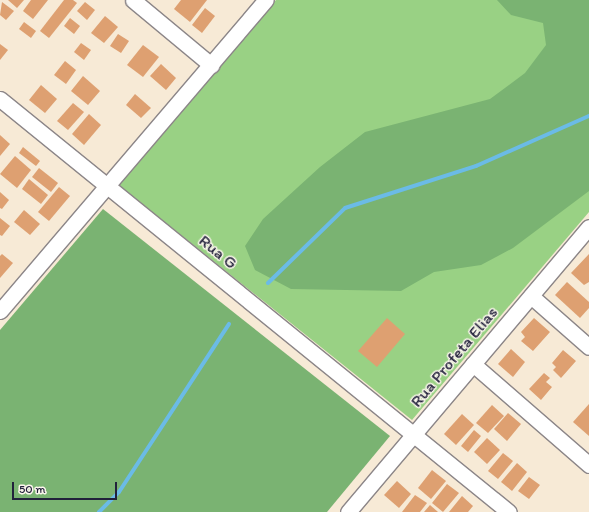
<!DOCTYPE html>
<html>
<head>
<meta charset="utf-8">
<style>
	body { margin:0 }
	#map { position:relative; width:589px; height:512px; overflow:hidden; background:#f7ead6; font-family:Itim,sans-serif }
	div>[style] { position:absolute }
	.green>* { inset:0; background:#99d184 }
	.forest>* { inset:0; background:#7ab372 }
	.stream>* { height:4px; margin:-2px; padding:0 2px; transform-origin:2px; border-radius:2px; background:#6bbbe6 }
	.building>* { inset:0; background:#dea071 }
	.roads { filter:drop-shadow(1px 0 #8c8688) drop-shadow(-1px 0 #8c8688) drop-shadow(0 1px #8c8688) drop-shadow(0 -1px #8c8688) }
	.minor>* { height:15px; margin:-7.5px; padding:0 7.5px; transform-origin:7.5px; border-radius:7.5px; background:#fff }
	span { translate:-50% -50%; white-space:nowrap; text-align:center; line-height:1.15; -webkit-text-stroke:3px #fbf7ec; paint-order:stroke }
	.street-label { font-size:17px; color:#22223b }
	.scale { position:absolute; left:12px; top:482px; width:105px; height:18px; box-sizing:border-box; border:2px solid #22223b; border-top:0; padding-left:5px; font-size:12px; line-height:14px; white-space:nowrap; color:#22223b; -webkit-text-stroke:3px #fbf7ec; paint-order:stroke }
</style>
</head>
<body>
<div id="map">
	<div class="green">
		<i style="clip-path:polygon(276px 0,589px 0,589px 212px,412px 420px,117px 184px)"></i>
	</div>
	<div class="forest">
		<i style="clip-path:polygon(497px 0,589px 0,589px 191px,513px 248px,481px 265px,434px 272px,401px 291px,291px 289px,255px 270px,245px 246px,263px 219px,320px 167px,365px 132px,490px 99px,525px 73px,546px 45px,543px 23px,511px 15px)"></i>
		<i style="clip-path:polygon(103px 209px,390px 436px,327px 512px,0 512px,0 330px)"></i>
	</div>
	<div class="stream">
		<i style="left:268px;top:283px;width:107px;rotate:-44.2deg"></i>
		<i style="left:345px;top:208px;width:138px;rotate:-17.8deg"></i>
		<i style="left:476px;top:166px;width:124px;rotate:-23.9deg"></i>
		<i style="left:99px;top:512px;width:28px;rotate:-45deg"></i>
		<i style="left:119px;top:492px;width:201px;rotate:-56.8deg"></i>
	</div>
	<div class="building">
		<i style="clip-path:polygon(8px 0,24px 0,17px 8px)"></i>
		<i style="clip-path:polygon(31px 0,48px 0,33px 19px,23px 11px)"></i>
		<i style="clip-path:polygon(64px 0,73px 0,77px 3px,49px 38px,40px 31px)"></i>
		<i style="clip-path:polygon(181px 0,207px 0,190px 22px,174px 9px)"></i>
		<i style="clip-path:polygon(2px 2px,14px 11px,6px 20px,0 15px)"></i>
		<i style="clip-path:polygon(85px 2px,95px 10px,87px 20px,77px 11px)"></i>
		<i style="clip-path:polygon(205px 8px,215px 16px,202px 33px,192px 25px)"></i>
		<i style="clip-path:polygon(105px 16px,118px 27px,104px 43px,91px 33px)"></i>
		<i style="clip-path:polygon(70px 18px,80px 26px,74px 34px,64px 26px)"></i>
		<i style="clip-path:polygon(24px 22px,36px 31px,31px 38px,19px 29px)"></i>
		<i style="clip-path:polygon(118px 34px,129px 41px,121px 53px,110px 46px)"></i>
		<i style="clip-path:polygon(81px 43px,91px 50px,84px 60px,74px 52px)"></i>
		<i style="clip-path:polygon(0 44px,8px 50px,0 60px)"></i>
		<i style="clip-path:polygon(143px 45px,159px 57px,143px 77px,127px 65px)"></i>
		<i style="clip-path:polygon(65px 61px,76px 70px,66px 84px,54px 75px)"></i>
		<i style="clip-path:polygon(161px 64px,176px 78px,166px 90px,150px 76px)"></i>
		<i style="clip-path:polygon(83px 76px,100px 91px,88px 105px,71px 91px)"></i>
		<i style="clip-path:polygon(41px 85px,57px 99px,45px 113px,29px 100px)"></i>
		<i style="clip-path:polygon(135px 94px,151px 108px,141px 118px,126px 105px)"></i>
		<i style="clip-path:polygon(73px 103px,84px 112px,68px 130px,57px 121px)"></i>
		<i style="clip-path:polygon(89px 114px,101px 125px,84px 145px,72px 134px)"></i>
		<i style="clip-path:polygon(0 135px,10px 144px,0 156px)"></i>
		<i style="clip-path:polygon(23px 147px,40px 161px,36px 166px,19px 153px)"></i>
		<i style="clip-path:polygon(15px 156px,31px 170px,17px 188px,0 174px)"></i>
		<i style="clip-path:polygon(39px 168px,58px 183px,51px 192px,32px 177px)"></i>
		<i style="clip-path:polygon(29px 179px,48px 195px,41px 204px,22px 189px)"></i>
		<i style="clip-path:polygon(59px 187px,70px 196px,49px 221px,38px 212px)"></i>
		<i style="clip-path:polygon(0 192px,9px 200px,2px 209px,0 208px)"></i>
		<i style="clip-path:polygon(24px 210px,40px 224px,30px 235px,14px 222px)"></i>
		<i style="clip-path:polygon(0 218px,10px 226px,2px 236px,0 235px)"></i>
		<i style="clip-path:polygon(2px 254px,13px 263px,0 278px,0 256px)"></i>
		<i style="clip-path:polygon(589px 254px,589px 282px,584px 285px,571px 273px)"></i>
		<i style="clip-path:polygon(567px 282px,589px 302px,589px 308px,580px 318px,555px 295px)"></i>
		<i style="clip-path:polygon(387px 318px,405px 334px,377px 367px,358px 351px)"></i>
		<i style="clip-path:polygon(534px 318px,550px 332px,533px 351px,521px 341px,525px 337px,521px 332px)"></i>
		<i style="clip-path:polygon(511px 349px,525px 362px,513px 377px,498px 364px)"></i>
		<i style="clip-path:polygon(563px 350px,576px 361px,561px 378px,553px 370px,556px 367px,552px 363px)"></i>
		<i style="clip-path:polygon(544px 373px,550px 378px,546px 382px,552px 387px,541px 400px,529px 389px)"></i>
		<i style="clip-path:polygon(589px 404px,589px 436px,573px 422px)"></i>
		<i style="clip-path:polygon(492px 405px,504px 416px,488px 433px,476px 423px)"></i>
		<i style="clip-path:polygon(508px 413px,521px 424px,507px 441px,494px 429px)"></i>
		<i style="clip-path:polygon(462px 414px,474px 425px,456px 445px,444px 434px)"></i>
		<i style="clip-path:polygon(474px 430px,481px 436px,468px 452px,461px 446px)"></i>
		<i style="clip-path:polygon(487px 438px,500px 450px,487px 464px,474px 452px)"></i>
		<i style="clip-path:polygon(503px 453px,513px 461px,498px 479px,488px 471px)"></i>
		<i style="clip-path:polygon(517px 463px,527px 472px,512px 491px,501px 482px)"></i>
		<i style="clip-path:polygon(432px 470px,446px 481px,431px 499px,418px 488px)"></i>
		<i style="clip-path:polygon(529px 477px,540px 485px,529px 499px,518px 491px)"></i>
		<i style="clip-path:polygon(397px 481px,411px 494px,399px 508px,384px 495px)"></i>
		<i style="clip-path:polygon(447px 484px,459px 493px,443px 512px,432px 503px)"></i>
		<i style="clip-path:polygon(415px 495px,427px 503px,420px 512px,402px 512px)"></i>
		<i style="clip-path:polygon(462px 496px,473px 506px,468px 512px,449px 512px)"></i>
		<i style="clip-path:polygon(430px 505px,438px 512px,424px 512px)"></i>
	</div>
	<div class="roads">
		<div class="minor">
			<i style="left:133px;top:0;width:102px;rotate:39.8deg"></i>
			<i style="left:0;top:99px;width:655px;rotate:39.06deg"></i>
			<i style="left:531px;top:296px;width:77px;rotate:41.3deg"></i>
			<i style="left:0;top:311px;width:409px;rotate:-49.5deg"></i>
			<i style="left:473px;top:364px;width:154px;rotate:41deg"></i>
			<i style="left:348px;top:512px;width:373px;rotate:-49.8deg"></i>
		</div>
	</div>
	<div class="street-label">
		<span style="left:218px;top:252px;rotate:39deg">Rua G</span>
		<span style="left:454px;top:357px;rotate:-50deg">Rua Profeta Elias</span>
	</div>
	<div class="scale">50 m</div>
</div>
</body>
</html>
